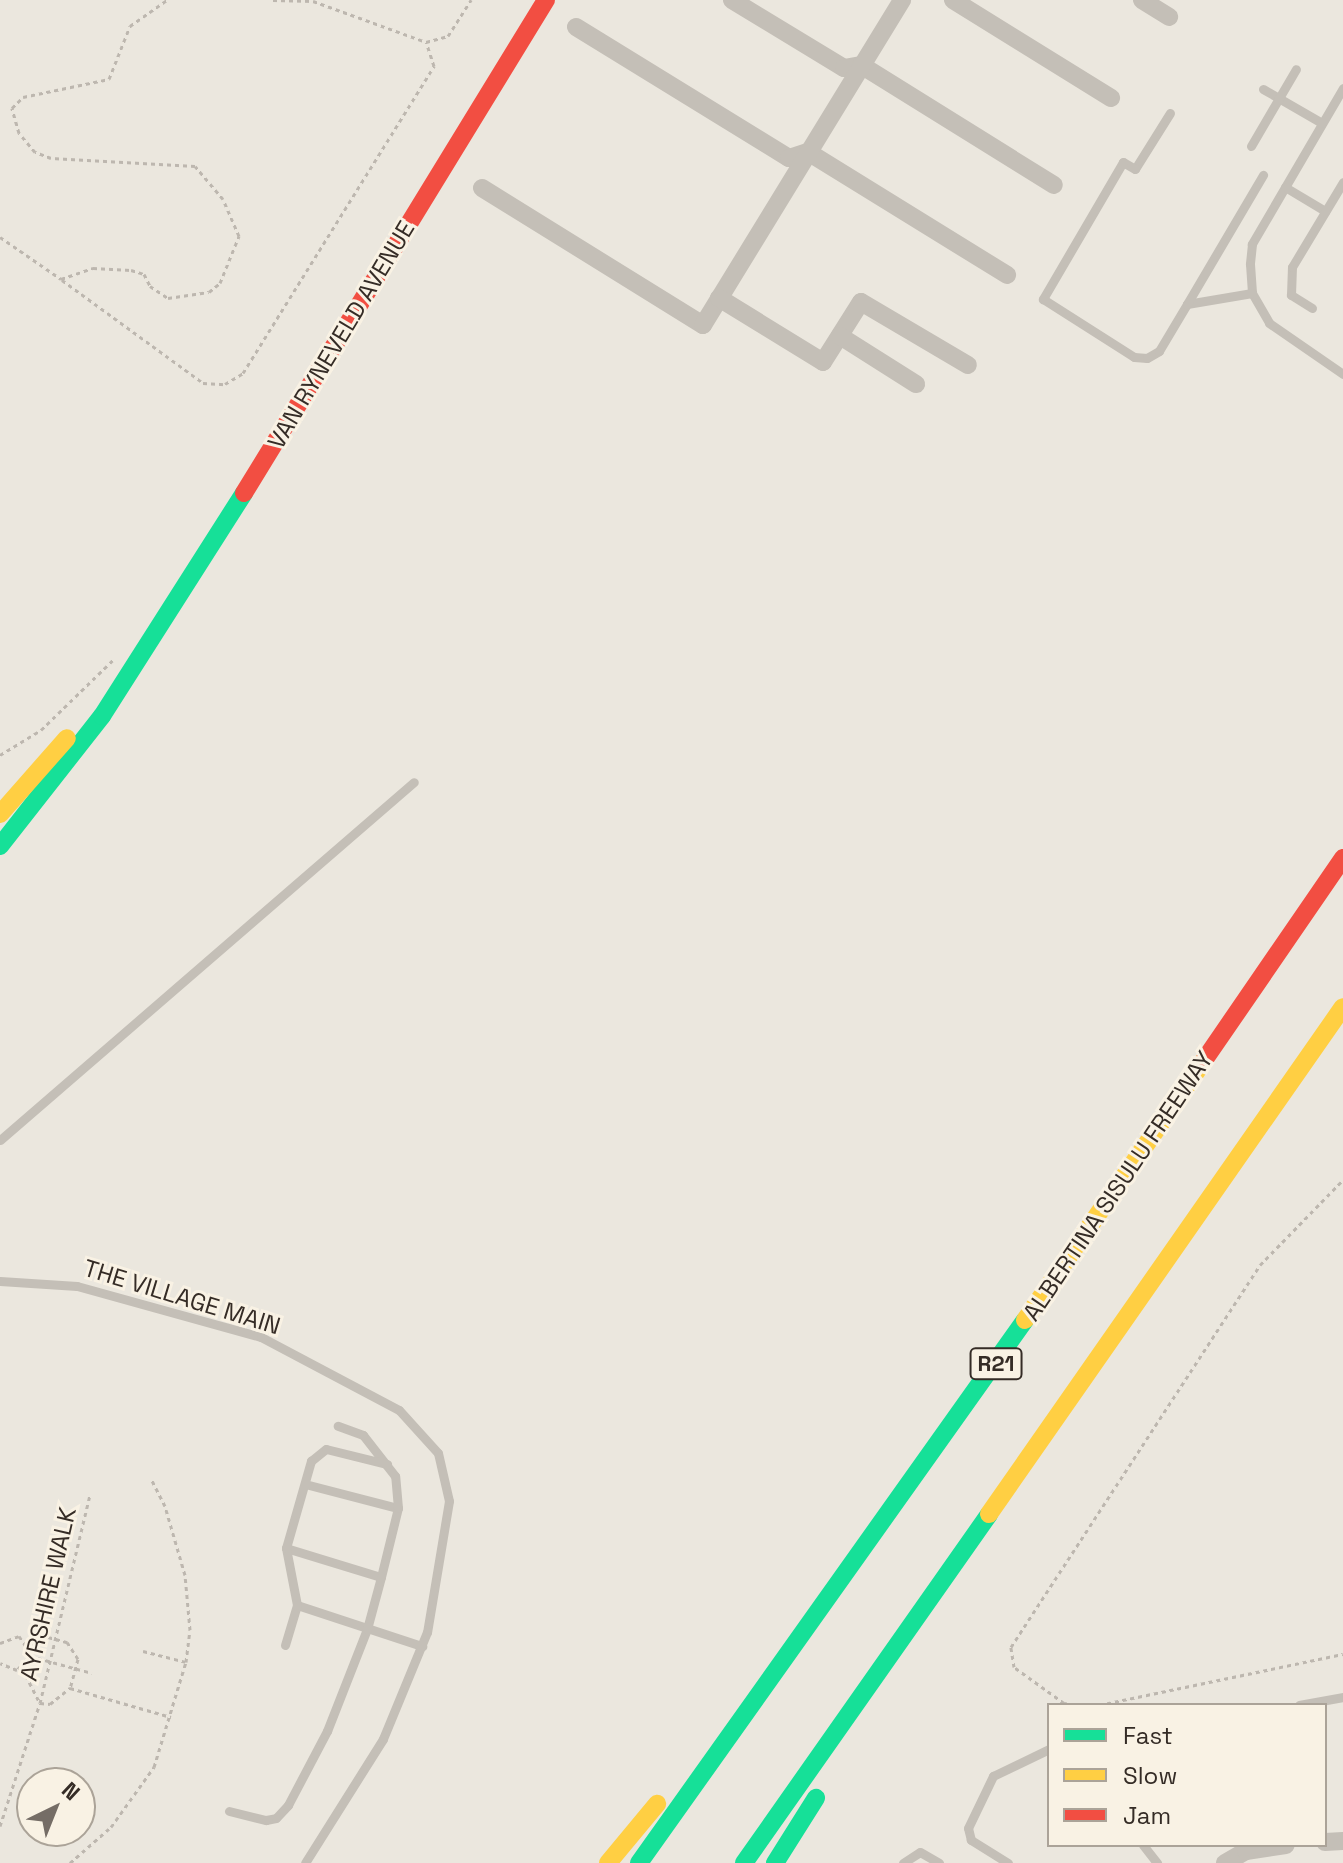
<!DOCTYPE html>
<html>
<head>
<meta charset="utf-8">
<style>
	body { margin:0 }
	#map { position:relative; width:1343px; height:1863px; overflow:hidden; background:#ebe7de; font-family:"Space Grotesk",sans-serif }
	div>[style] { position:absolute }
	.path>* { height:3px; margin-top:-1.5px; transform-origin:0; background:repeating-linear-gradient(90deg,#bdb7af 0 4px,transparent 0 8px) }
	.lane>* { height:9px; margin:-4.5px; padding:0 4.5px; transform-origin:4.5px; border-radius:4.5px; background:#c4bfb7 }
	.street>* { height:18px; margin:-9px; padding:0 9px; transform-origin:9px; border-radius:9px; background:#c4bfb7 }
	.fast>* { height:18px; margin:-9px; padding:0 9px; transform-origin:9px; border-radius:9px; background:#16e098 }
	.slow>* { height:18px; margin:-9px; padding:0 9px; transform-origin:9px; border-radius:9px; background:#ffcf43 }
	.jam>* { height:18px; margin:-9px; padding:0 9px; transform-origin:9px; border-radius:9px; background:#f24e42 }
	span { translate:-50% -50%; white-space:nowrap; text-align:center; line-height:1.15; -webkit-text-stroke:6px #f9f2e4; paint-order:stroke }
	.shield-label span { padding:2px 6px; background:#f9f2e4; border:2px solid; border-radius:6px; -webkit-text-stroke-width:0 }
	.shield-label { font-size:22px; color:#352c26; font-weight:700 }
	.street-label { font-size:24px; color:#352c26 }
	.legend { position:absolute; left:1047px; top:1703px; width:280px; height:144px; box-sizing:border-box; background:#f9f2e4; border:2px solid #aba398; margin:0; padding:10px 14px; list-style:none; font-size:24px; color:#352c26 }
	.legend li { display:flex; align-items:center; gap:16px; height:40px }
	.legend b { width:40px; border:2px solid #aba398 }
	.north { position:absolute; left:16px; top:1767px; width:80px; height:80px; box-sizing:border-box; background:#f9f2e4; border:2px solid #aba398; border-radius:50%; rotate:43deg; font-size:22px; font-weight:700; line-height:32px; text-align:center; color:#352c26 }
	.north::after { content:''; display:block; margin:auto; width:28px; height:36px; background:#756d66; clip-path:polygon(50% 0,100% 100%,50% 72%,0 100%) }
</style>
</head>
<body>
<div id="map">
	<div class="path">
		<i style="left:273px;top:0;width:40px;rotate:1.4deg"></i>
		<i style="left:313px;top:1px;width:120px;rotate:19.9deg"></i>
		<i style="left:426px;top:42px;width:23px;rotate:-15deg"></i>
		<i style="left:448px;top:36px;width:43px;rotate:-57.4deg"></i>
		<i style="left:0;top:237px;width:74px;rotate:34.5deg"></i>
		<i style="left:61px;top:279px;width:34px;rotate:-19deg"></i>
		<i style="left:93px;top:268px;width:38px;rotate:3deg"></i>
		<i style="left:131px;top:270px;width:14px;rotate:17deg"></i>
		<i style="left:144px;top:274px;width:13px;rotate:63deg"></i>
		<i style="left:150px;top:286px;width:22px;rotate:34deg"></i>
		<i style="left:168px;top:298px;width:41px;rotate:-8.3deg"></i>
		<i style="left:209px;top:292px;width:14px;rotate:-39deg"></i>
		<i style="left:220px;top:283px;width:51px;rotate:-68deg"></i>
		<i style="left:239px;top:236px;width:40px;rotate:-113.4deg"></i>
		<i style="left:223px;top:199px;width:43px;rotate:-130.3deg"></i>
		<i style="left:195px;top:166px;width:144px;rotate:-176.8deg"></i>
		<i style="left:51px;top:158px;width:17px;rotate:-159deg"></i>
		<i style="left:35px;top:152px;width:25px;rotate:-130deg"></i>
		<i style="left:19px;top:133px;width:26px;rotate:-106deg"></i>
		<i style="left:12px;top:108px;width:16px;rotate:-45deg"></i>
		<i style="left:23px;top:97px;width:88px;rotate:-11.8deg"></i>
		<i style="left:109px;top:79px;width:57px;rotate:-68.4deg"></i>
		<i style="left:130px;top:26px;width:45px;rotate:-35.1deg"></i>
		<i style="left:62px;top:280px;width:175px;rotate:36.1deg"></i>
		<i style="left:203px;top:383px;width:22px;rotate:3deg"></i>
		<i style="left:225px;top:384px;width:21px;rotate:-31deg"></i>
		<i style="left:243px;top:373px;width:362px;rotate:-58.1deg"></i>
		<i style="left:434px;top:66px;width:25px;rotate:-108deg"></i>
		<i style="left:0;top:755px;width:48px;rotate:-31.4deg"></i>
		<i style="left:41px;top:730px;width:102px;rotate:-44.2deg"></i>
		<i style="left:0;top:1643px;width:20px;rotate:-20deg"></i>
		<i style="left:19px;top:1636px;width:22px;rotate:56deg"></i>
		<i style="left:31px;top:1654px;width:21px;rotate:131deg"></i>
		<i style="left:17px;top:1670px;width:18px;rotate:-158deg"></i>
		<i style="left:29px;top:1645px;width:21px;rotate:-23deg"></i>
		<i style="left:48px;top:1637px;width:20px;rotate:15deg"></i>
		<i style="left:67px;top:1642px;width:20px;rotate:57deg"></i>
		<i style="left:78px;top:1659px;width:30px;rotate:105deg"></i>
		<i style="left:143px;top:1651px;width:44px;rotate:14.3deg"></i>
		<i style="left:30px;top:1656px;width:64px;rotate:15.3deg"></i>
		<i style="left:22px;top:1668px;width:39px;rotate:63deg"></i>
		<i style="left:40px;top:1703px;width:10px;rotate:6deg"></i>
		<i style="left:50px;top:1704px;width:26px;rotate:-39deg"></i>
		<i style="left:70px;top:1688px;width:105px;rotate:16deg"></i>
		<i style="left:1075px;top:1705px;width:11px;rotate:-170deg"></i>
		<i style="left:1064px;top:1703px;width:62px;rotate:-144.2deg"></i>
		<i style="left:1014px;top:1667px;width:20px;rotate:-99deg"></i>
		<i style="left:1011px;top:1647px;width:456px;rotate:-56.9deg"></i>
		<i style="left:1260px;top:1265px;width:119px;rotate:-45.7deg"></i>
		<i style="left:1099px;top:1705px;width:249px;rotate:-11.8deg"></i>
		<i style="left:0;top:1826px;width:129px;rotate:-72deg"></i>
		<i style="left:40px;top:1703px;width:215px;rotate:-76.5deg"></i>
		<i style="left:70px;top:1863px;width:55px;rotate:-41.3deg"></i>
		<i style="left:111px;top:1827px;width:74px;rotate:-54.4deg"></i>
		<i style="left:154px;top:1767px;width:110px;rotate:-73.1deg"></i>
		<i style="left:186px;top:1662px;width:32px;rotate:-83deg"></i>
		<i style="left:190px;top:1630px;width:55px;rotate:-95.2deg"></i>
		<i style="left:185px;top:1575px;width:72px;rotate:-106.2deg"></i>
		<i style="left:165px;top:1506px;width:30px;rotate:-117deg"></i>
	</div>
	<div class="lane">
		<i style="left:1343px;top:88px;width:181px;rotate:120.3deg"></i>
		<i style="left:1252px;top:244px;width:20px;rotate:96deg"></i>
		<i style="left:1250px;top:264px;width:29px;rotate:86deg"></i>
		<i style="left:1252px;top:293px;width:34px;rotate:60deg"></i>
		<i style="left:1269px;top:323px;width:90px;rotate:34.6deg"></i>
		<i style="left:1263px;top:89px;width:68px;rotate:30deg"></i>
		<i style="left:1170px;top:113px;width:66px;rotate:122deg"></i>
		<i style="left:1135px;top:169px;width:14px;rotate:-150deg"></i>
		<i style="left:1123px;top:162px;width:159px;rotate:120.3deg"></i>
		<i style="left:1043px;top:299px;width:108px;rotate:32.5deg"></i>
		<i style="left:1134px;top:357px;width:13px;rotate:4deg"></i>
		<i style="left:1147px;top:358px;width:14px;rotate:-30deg"></i>
		<i style="left:1159px;top:351px;width:55px;rotate:-59.2deg"></i>
		<i style="left:1187px;top:304px;width:66px;rotate:-9.6deg"></i>
		<i style="left:1251px;top:146px;width:89px;rotate:-59.7deg"></i>
		<i style="left:1285px;top:187px;width:47px;rotate:31deg"></i>
		<i style="left:1187px;top:304px;width:150px;rotate:-59.5deg"></i>
		<i style="left:1312px;top:308px;width:25px;rotate:-148deg"></i>
		<i style="left:1291px;top:295px;width:28px;rotate:-88deg"></i>
		<i style="left:1292px;top:267px;width:99px;rotate:-59deg"></i>
		<i style="left:0;top:1140px;width:547px;rotate:-40.85deg"></i>
		<i style="left:0;top:1281px;width:77px;rotate:3.7deg"></i>
		<i style="left:77px;top:1286px;width:191px;rotate:15.5deg"></i>
		<i style="left:261px;top:1337px;width:156px;rotate:27.9deg"></i>
		<i style="left:399px;top:1410px;width:58px;rotate:47.8deg"></i>
		<i style="left:438px;top:1453px;width:49px;rotate:77.1deg"></i>
		<i style="left:449px;top:1501px;width:133px;rotate:99.5deg"></i>
		<i style="left:427px;top:1632px;width:116px;rotate:112.4deg"></i>
		<i style="left:383px;top:1739px;width:146px;rotate:122.2deg"></i>
		<i style="left:305px;top:1484px;width:96px;rotate:14.5deg"></i>
		<i style="left:286px;top:1548px;width:99px;rotate:17deg"></i>
		<i style="left:381px;top:1577px;width:71px;rotate:-76.2deg"></i>
		<i style="left:398px;top:1508px;width:32px;rotate:-95deg"></i>
		<i style="left:395px;top:1476px;width:52px;rotate:-128deg"></i>
		<i style="left:363px;top:1435px;width:27px;rotate:-160deg"></i>
		<i style="left:297px;top:1605px;width:132px;rotate:18.2deg"></i>
		<i style="left:285px;top:1645px;width:42px;rotate:-73.3deg"></i>
		<i style="left:297px;top:1605px;width:58px;rotate:-100.9deg"></i>
		<i style="left:286px;top:1548px;width:91px;rotate:-74deg"></i>
		<i style="left:311px;top:1461px;width:19px;rotate:-39deg"></i>
		<i style="left:326px;top:1449px;width:63px;rotate:13.8deg"></i>
		<i style="left:1299px;top:1705px;width:45px;rotate:-10.3deg"></i>
		<i style="left:229px;top:1811px;width:38px;rotate:14deg"></i>
		<i style="left:266px;top:1820px;width:10px;rotate:-11deg"></i>
		<i style="left:276px;top:1818px;width:18px;rotate:-47deg"></i>
		<i style="left:288px;top:1805px;width:84px;rotate:-62.2deg"></i>
		<i style="left:327px;top:1731px;width:110px;rotate:-68.6deg"></i>
		<i style="left:367px;top:1629px;width:54px;rotate:-74.9deg"></i>
		<i style="left:1143px;top:1845px;width:23px;rotate:52deg"></i>
		<i style="left:903px;top:1863px;width:20px;rotate:-33deg"></i>
		<i style="left:920px;top:1852px;width:22px;rotate:30deg"></i>
		<i style="left:1008px;top:1863px;width:44px;rotate:-148.1deg"></i>
		<i style="left:971px;top:1840px;width:12px;rotate:-104deg"></i>
		<i style="left:968px;top:1828px;width:58px;rotate:-64.3deg"></i>
		<i style="left:993px;top:1776px;width:62px;rotate:-25.7deg"></i>
	</div>
	<div class="street">
		<i style="left:732px;top:0;width:131px;rotate:31.3deg"></i>
		<i style="left:844px;top:68px;width:17px;rotate:-10deg"></i>
		<i style="left:861px;top:65px;width:227px;rotate:31.9deg"></i>
		<i style="left:953px;top:0;width:186px;rotate:31.8deg"></i>
		<i style="left:1142px;top:0;width:32px;rotate:32deg"></i>
		<i style="left:576px;top:27px;width:250px;rotate:31.6deg"></i>
		<i style="left:789px;top:158px;width:20px;rotate:-18deg"></i>
		<i style="left:808px;top:152px;width:234px;rotate:31.7deg"></i>
		<i style="left:482px;top:188px;width:260px;rotate:31.8deg"></i>
		<i style="left:703px;top:325px;width:381px;rotate:-58.5deg"></i>
		<i style="left:719px;top:298px;width:122px;rotate:31.6deg"></i>
		<i style="left:823px;top:362px;width:71px;rotate:-57.7deg"></i>
		<i style="left:861px;top:302px;width:124px;rotate:30.5deg"></i>
		<i style="left:840px;top:336px;width:90px;rotate:32.3deg"></i>
		<i style="left:1325px;top:1842px;width:18px;rotate:-3deg"></i>
		<i style="left:1225px;top:1863px;width:24px;rotate:-30deg"></i>
		<i style="left:1246px;top:1851px;width:40px;rotate:-8.5deg"></i>
	</div>
	<div class="fast">
		<i style="left:0;top:846px;width:165px;rotate:-51.9deg"></i>
		<i style="left:102px;top:716px;width:264px;rotate:-57.5deg"></i>
		<i style="left:639px;top:1863px;width:666px;rotate:-54.59deg"></i>
		<i style="left:744px;top:1863px;width:426px;rotate:-54.9deg"></i>
		<i style="left:775px;top:1863px;width:77px;rotate:-57.8deg"></i>
	</div>
	<div class="slow">
		<i style="left:0;top:814px;width:101px;rotate:-48.6deg"></i>
		<i style="left:1025px;top:1320px;width:317px;rotate:-55.4deg"></i>
		<i style="left:989px;top:1514px;width:618px;rotate:-55.08deg"></i>
		<i style="left:608px;top:1863px;width:77px;rotate:-50.3deg"></i>
	</div>
	<div class="jam">
		<i style="left:244px;top:493px;width:578px;rotate:-58.51deg"></i>
		<i style="left:1205px;top:1059px;width:244px;rotate:-55.5deg"></i>
	</div>
	<div class="shield-label">
		<span style="left:996px;top:1364px">R21</span>
	</div>
	<div class="street-label">
		<span style="left:341px;top:335px;rotate:-59deg">VAN RYNEVELD AVENUE</span>
		<span style="left:1118px;top:1186px;rotate:-56deg">ALBERTINA SISULU FREEWAY</span>
		<span style="left:182px;top:1297px;rotate:17deg">THE VILLAGE MAIN</span>
		<span style="left:48px;top:1594px;rotate:-77deg">AYRSHIRE WALK</span>
	</div>
	<ul class="legend">
	<li><b style="height:10px;background:#16e098"></b>Fast</li>
	<li><b style="height:10px;background:#ffcf43"></b>Slow</li>
	<li><b style="height:10px;background:#f24e42"></b>Jam</li>
	</ul>
	<div class="north">N</div>
</div>
</body>
</html>
